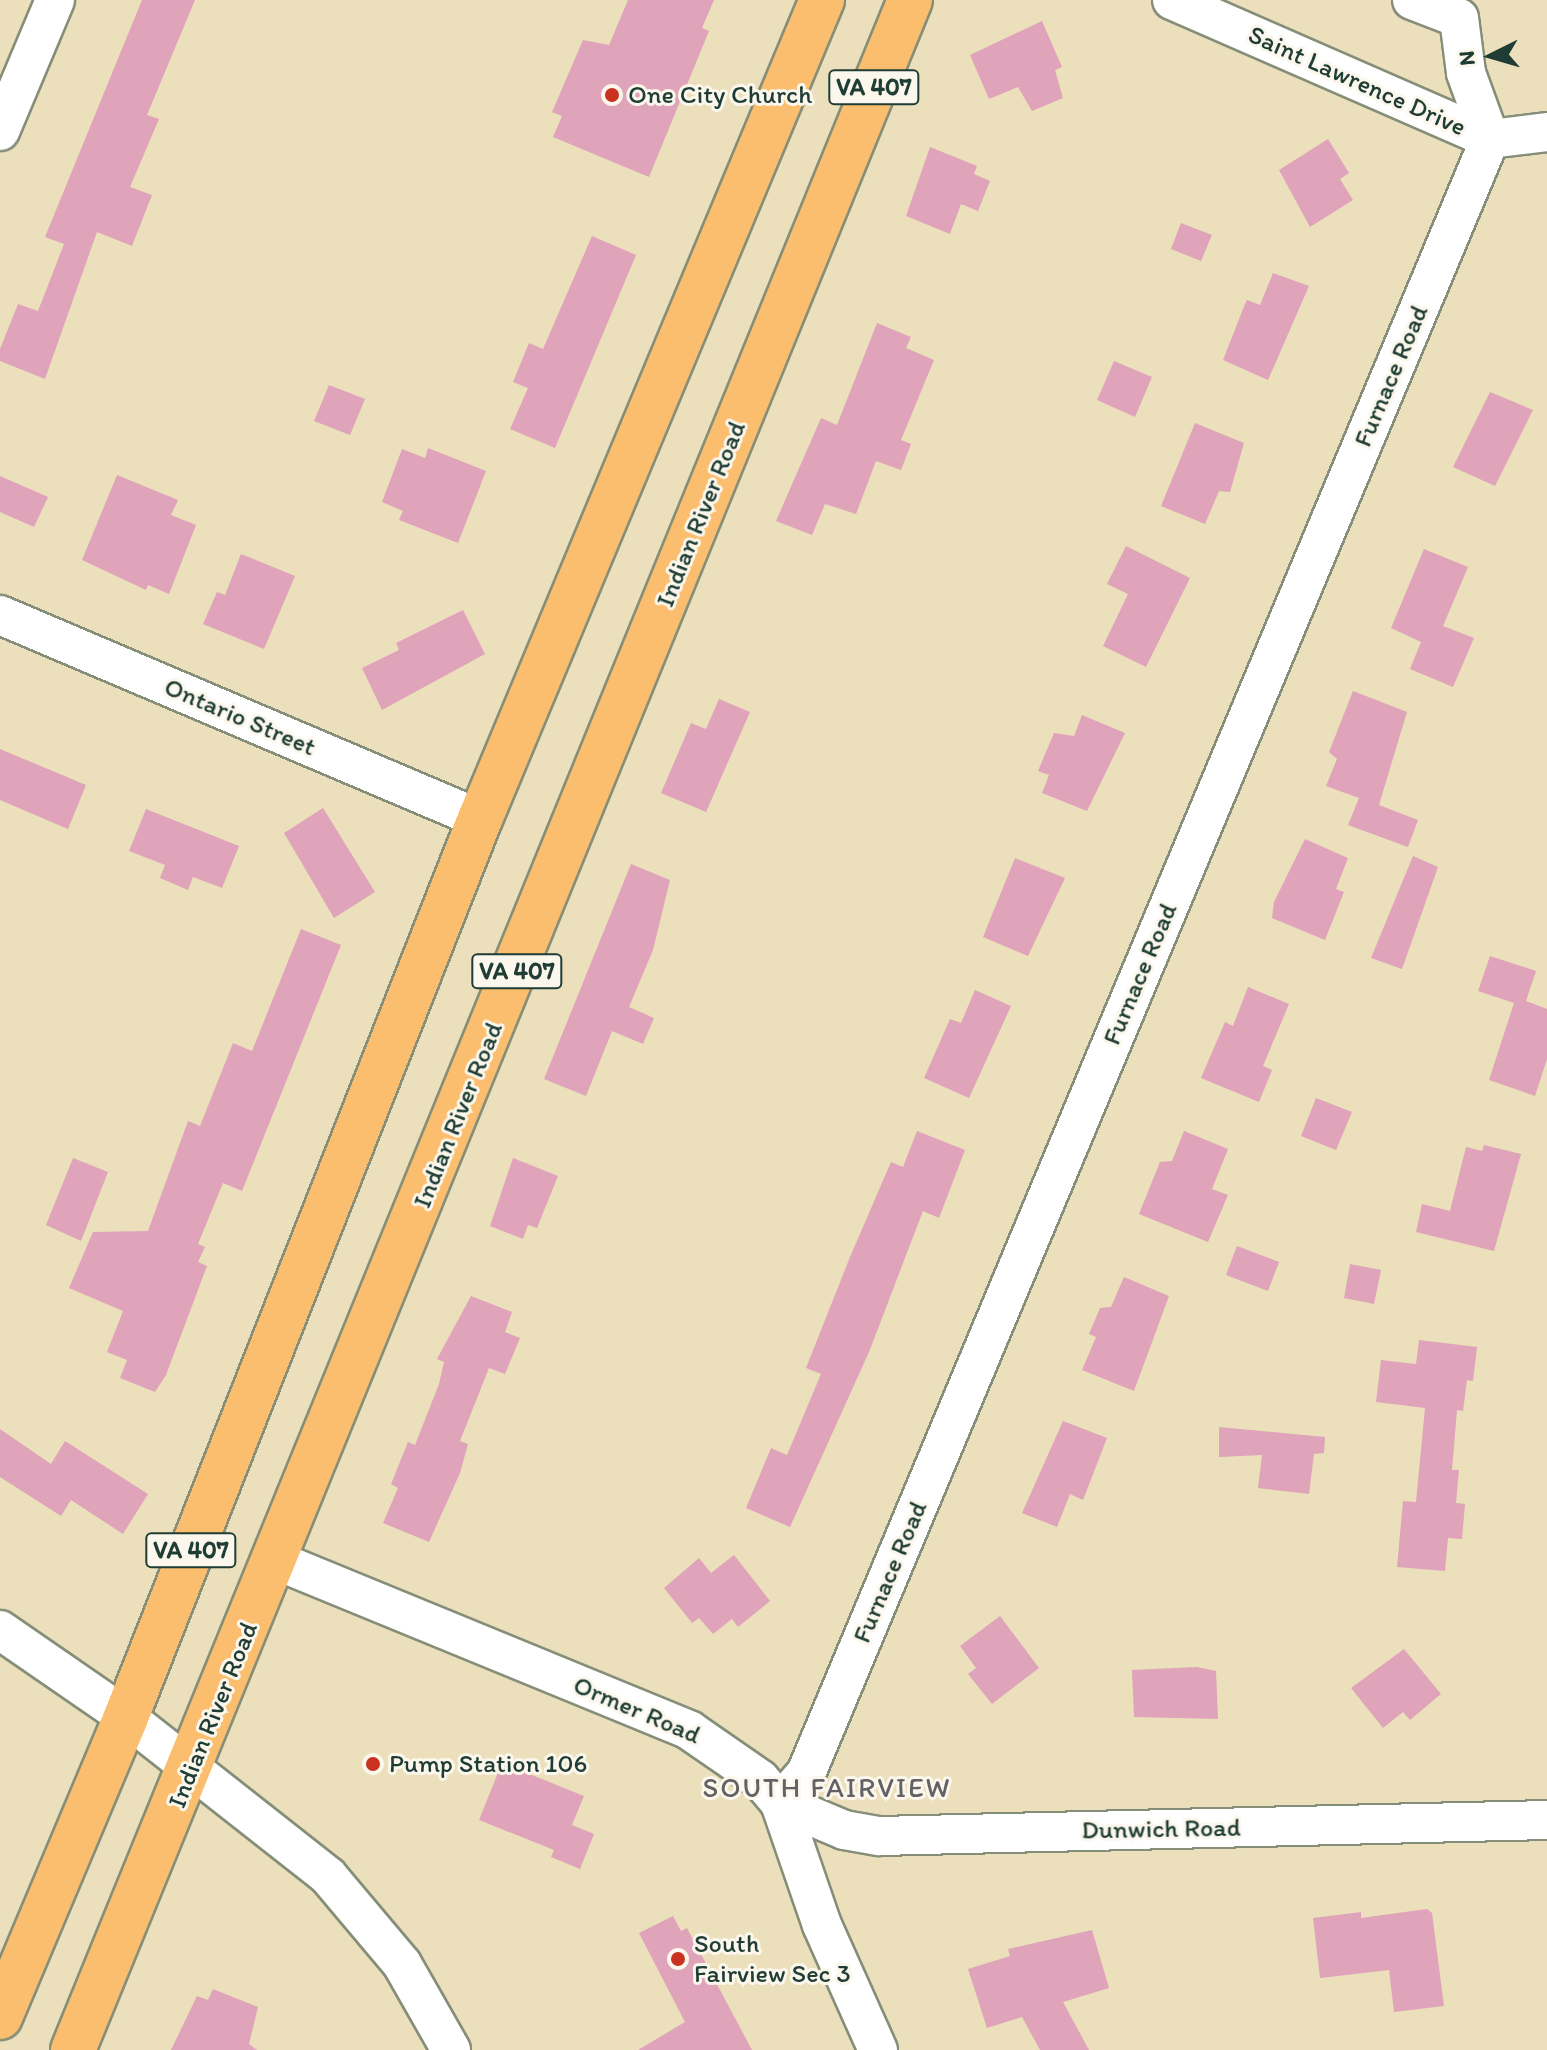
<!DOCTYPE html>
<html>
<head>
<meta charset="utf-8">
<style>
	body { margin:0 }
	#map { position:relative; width:1547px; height:2050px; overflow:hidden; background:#ebdfbc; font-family:Itim,sans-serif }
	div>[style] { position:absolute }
	.building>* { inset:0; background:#dfa3ba }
	.roads { filter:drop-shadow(2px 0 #858e78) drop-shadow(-2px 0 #858e78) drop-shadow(0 2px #858e78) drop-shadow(0 -2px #858e78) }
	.minor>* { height:38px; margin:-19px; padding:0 19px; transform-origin:19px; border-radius:19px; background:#fff }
	.major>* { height:44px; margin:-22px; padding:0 22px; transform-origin:22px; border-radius:22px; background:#fbbd6e }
	.dots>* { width:22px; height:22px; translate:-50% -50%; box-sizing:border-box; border:4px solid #fbf7ec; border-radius:50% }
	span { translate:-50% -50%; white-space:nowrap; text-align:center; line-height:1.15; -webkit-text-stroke:6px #fbf7ec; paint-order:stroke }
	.shield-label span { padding:2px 6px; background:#fbf7ec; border:2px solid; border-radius:6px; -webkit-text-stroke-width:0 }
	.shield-label { font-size:24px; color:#1f3d34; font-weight:700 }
	.street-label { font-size:26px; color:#1f3d34 }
	.poi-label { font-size:26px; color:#1f3d34 }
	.left { translate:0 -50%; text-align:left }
	.neighbourhood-label { font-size:28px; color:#626163; letter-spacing:2px }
	.north { position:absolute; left:1451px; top:16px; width:80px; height:80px; -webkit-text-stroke:6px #fbf7ec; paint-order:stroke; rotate:265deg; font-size:22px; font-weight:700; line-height:32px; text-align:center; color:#1f3d34 }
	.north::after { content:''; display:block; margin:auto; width:28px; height:36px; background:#1f3d34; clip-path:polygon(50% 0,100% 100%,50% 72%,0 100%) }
</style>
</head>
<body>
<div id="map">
	<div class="building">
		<i style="clip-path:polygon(142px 0,195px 0,147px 115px,159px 119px,130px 187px,152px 195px,132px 246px,97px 232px,45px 379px,0 361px,0 349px,18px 304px,38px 311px,64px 244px,45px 237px)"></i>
		<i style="clip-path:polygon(628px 0,714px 0,702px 28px,709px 31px,649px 177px,553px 137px,562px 116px,552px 112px,583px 40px,609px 45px)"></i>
		<i style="clip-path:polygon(1042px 21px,1062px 67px,1055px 70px,1063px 98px,1032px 111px,1018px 87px,989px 99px,970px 55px)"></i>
		<i style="clip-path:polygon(1328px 139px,1349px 173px,1340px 179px,1353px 200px,1310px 227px,1279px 170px)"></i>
		<i style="clip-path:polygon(930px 147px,977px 166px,974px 174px,990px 181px,978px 211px,961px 204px,950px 234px,906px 216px)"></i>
		<i style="clip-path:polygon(1181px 223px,1212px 235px,1201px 261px,1171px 249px)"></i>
		<i style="clip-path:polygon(592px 236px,636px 255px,555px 448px,510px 429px,528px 388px,513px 382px,529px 343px,543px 349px)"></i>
		<i style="clip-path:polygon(1273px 273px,1309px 286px,1268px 380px,1223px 360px,1245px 304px,1247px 300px,1260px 305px)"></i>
		<i style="clip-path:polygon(877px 323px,911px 337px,906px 348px,934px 360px,901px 440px,911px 444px,901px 470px,876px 461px,856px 514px,825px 504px,812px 535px,776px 521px,821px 418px,837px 425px)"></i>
		<i style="clip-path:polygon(1114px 361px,1152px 377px,1135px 417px,1097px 400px)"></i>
		<i style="clip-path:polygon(329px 385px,365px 399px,350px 435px,314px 421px)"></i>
		<i style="clip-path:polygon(1490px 392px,1533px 410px,1495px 486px,1453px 467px)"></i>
		<i style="clip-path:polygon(1195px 423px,1244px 443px,1230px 492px,1219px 491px,1205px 524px,1161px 506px)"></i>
		<i style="clip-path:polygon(428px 448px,486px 471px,458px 543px,399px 520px,403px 511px,382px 502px,402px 449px,425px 458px)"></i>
		<i style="clip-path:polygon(117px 475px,178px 500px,171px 515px,196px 525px,169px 594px,148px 585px,146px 590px,82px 560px)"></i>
		<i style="clip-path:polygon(0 476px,48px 497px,34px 527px,0 512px)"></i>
		<i style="clip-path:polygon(1126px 546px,1190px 578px,1146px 667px,1103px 646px,1128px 594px,1107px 584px)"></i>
		<i style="clip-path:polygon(1424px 549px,1468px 567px,1443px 626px,1474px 638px,1453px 687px,1410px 669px,1421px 642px,1391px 628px)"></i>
		<i style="clip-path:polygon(241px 554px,295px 576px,264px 649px,203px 624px,217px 592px,225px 595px)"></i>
		<i style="clip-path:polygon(463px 610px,485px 654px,382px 710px,362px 668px,399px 650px,396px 643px)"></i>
		<i style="clip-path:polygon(1353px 691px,1407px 712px,1379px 805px,1418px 820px,1408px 847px,1348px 825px,1359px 798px,1326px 786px,1337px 759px,1329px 752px)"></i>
		<i style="clip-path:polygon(719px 699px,750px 712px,706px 812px,661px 793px,691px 723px,706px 729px)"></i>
		<i style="clip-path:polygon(1082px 715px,1125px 733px,1087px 811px,1042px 793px,1049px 775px,1038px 771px,1054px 733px,1074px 736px)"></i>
		<i style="clip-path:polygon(0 749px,86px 785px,68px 829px,0 800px)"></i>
		<i style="clip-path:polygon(323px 808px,375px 892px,334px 918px,284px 833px)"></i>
		<i style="clip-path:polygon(146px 809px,239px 846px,222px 888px,193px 877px,188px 890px,160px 878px,165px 865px,129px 851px)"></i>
		<i style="clip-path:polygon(1305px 839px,1348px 858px,1336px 889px,1344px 892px,1325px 940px,1272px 918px,1274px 902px)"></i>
		<i style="clip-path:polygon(1413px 856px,1438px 867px,1402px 969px,1371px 958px)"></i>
		<i style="clip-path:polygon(1015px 858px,1065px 878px,1028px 956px,983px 937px)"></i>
		<i style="clip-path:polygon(631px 864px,670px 880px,653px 950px,629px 1007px,654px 1018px,643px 1044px,612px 1031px,586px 1096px,544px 1079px)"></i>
		<i style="clip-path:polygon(301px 929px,341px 945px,242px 1191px,223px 1183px,198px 1244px,205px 1247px,198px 1262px,207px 1266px,166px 1375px,155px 1392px,120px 1378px,127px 1360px,107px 1352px,123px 1311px,69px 1288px,93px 1232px,148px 1231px,188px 1121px,200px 1126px,233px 1043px,252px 1051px)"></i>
		<i style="clip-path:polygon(1490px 956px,1536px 971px,1526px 1001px,1547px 1009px,1547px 1059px,1535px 1096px,1489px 1080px,1514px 1003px,1478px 991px)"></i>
		<i style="clip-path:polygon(1248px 987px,1289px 1004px,1263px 1066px,1272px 1070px,1259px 1102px,1201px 1078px,1225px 1022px,1233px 1026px)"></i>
		<i style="clip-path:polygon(975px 990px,1011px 1006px,969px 1098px,924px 1078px,950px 1019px,961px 1023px)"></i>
		<i style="clip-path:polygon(1316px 1098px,1352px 1112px,1336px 1150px,1301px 1136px)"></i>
		<i style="clip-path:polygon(917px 1131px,965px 1150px,939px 1218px,923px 1211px,869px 1352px,790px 1527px,746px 1508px,771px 1448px,787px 1455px,821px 1374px,806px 1368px,850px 1257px,891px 1162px,903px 1167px)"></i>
		<i style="clip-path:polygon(1184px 1131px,1228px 1149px,1212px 1189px,1228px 1195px,1208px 1242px,1139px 1214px,1160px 1162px,1172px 1161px)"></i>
		<i style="clip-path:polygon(1484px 1145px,1521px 1154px,1494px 1251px,1416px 1232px,1422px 1204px,1450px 1211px,1466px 1147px,1482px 1151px)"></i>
		<i style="clip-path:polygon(73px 1158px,108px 1172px,81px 1241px,46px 1225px)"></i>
		<i style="clip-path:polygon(513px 1158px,558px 1176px,537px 1228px,528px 1225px,523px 1239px,490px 1226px)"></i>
		<i style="clip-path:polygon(1237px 1246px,1279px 1262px,1268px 1291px,1226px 1275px)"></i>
		<i style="clip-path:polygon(1350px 1264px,1381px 1270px,1374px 1304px,1344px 1298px)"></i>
		<i style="clip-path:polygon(1124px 1277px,1169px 1296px,1134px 1391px,1082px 1370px,1096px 1337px,1089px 1334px,1100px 1308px,1111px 1307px)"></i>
		<i style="clip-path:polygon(471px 1296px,512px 1312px,505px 1332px,520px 1338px,505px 1374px,489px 1368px,460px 1441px,468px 1444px,460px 1473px,429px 1542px,383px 1523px,398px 1488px,391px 1484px,408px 1442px,415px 1445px,439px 1384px,444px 1362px,437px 1359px)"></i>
		<i style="clip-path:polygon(1419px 1340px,1477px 1347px,1473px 1381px,1467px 1380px,1463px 1411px,1457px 1410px,1452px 1470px,1459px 1470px,1456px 1503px,1465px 1504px,1462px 1539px,1448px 1538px,1445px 1571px,1397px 1567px,1403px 1501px,1416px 1502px,1425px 1408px,1376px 1402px,1381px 1360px,1416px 1364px)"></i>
		<i style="clip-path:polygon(1063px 1421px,1107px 1438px,1083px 1500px,1070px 1494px,1057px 1527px,1022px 1513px)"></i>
		<i style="clip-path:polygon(1219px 1427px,1325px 1437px,1324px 1453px,1314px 1454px,1309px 1494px,1258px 1488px,1262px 1455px,1219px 1457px)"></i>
		<i style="clip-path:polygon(0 1429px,51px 1464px,65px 1441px,148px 1494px,123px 1534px,71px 1500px,61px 1516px,0 1477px)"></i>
		<i style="clip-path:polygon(734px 1555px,770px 1601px,738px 1627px,732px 1619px,713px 1634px,699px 1618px,692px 1623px,664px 1588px,699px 1558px,711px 1573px)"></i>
		<i style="clip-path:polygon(1000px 1616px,1039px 1668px,992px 1704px,968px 1674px,976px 1668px,960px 1646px)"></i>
		<i style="clip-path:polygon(1404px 1649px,1441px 1694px,1410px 1720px,1403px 1712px,1383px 1728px,1351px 1688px)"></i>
		<i style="clip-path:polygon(1197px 1667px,1216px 1671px,1218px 1719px,1134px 1717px,1132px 1670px)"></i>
		<i style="clip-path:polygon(502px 1763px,584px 1796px,572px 1825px,594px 1834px,580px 1869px,551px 1857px,554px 1850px,479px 1820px)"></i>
		<i style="clip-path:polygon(1427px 1909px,1432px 1913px,1444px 2006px,1394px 2012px,1389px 1970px,1320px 1978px,1313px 1918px,1361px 1912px,1361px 1918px)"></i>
		<i style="clip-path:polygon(673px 1916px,681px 1931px,687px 1928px,752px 2050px,638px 2050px,685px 2022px,639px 1933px)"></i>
		<i style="clip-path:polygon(1092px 1930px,1109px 1988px,1063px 2002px,1089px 2050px,1040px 2050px,1022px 2017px,987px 2028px,968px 1969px,1010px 1956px,1008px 1949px)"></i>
		<i style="clip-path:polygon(213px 1989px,258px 2007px,249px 2044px,257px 2050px,171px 2050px,197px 1996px,208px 2000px)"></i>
	</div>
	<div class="roads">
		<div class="minor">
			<i style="left:1172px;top:0;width:347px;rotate:23.6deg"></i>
			<i style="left:1490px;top:139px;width:57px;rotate:-7deg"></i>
			<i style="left:1412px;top:0;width:50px;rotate:21deg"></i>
			<i style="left:1459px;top:18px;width:55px;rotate:82.7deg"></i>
			<i style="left:1466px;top:73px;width:70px;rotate:70deg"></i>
			<i style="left:1490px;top:139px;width:1771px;rotate:112.71deg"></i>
			<i style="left:806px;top:1773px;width:40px;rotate:131deg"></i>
			<i style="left:780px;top:1803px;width:69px;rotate:22.9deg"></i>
			<i style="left:844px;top:1830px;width:36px;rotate:10deg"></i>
			<i style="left:879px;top:1836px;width:668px;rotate:-1.37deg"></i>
			<i style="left:0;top:131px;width:142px;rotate:-67.2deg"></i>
			<i style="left:0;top:615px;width:522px;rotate:23.03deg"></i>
			<i style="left:275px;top:1560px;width:448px;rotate:22.3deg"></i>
			<i style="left:689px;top:1730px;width:86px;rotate:34.6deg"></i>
			<i style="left:760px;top:1779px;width:31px;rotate:50deg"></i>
			<i style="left:780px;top:1803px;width:129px;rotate:71deg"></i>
			<i style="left:822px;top:1925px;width:137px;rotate:65.9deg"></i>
			<i style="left:0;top:1630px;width:153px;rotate:34.6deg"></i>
			<i style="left:126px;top:1717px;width:257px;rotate:38.2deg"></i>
			<i style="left:328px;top:1876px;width:115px;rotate:49.9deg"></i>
			<i style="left:402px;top:1964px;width:99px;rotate:60.3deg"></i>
		</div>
		<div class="major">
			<i style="left:0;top:2017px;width:325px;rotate:-67.2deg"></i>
			<i style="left:126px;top:1717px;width:965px;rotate:-68.49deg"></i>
			<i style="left:480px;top:819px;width:888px;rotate:-67.34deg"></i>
			<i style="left:73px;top:2050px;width:2214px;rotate:-67.79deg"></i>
		</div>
	</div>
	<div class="dots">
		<i style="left:612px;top:95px;background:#c8321e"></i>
		<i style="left:373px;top:1764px;background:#c8321e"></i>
		<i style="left:678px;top:1959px;background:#c8321e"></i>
	</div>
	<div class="shield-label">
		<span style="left:874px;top:87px">VA 407</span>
		<span style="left:517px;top:971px">VA 407</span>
		<span style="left:191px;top:1550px">VA 407</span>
	</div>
	<div class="street-label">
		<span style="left:1357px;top:81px;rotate:24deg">Saint Lawrence Drive</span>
		<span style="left:1391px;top:376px;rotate:-67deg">Furnace Road</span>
		<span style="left:701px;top:514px;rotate:-68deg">Indian River Road</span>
		<span style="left:240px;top:717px;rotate:23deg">Ontario Street</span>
		<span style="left:1140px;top:974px;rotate:-67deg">Furnace Road</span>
		<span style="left:458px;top:1115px;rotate:-68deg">Indian River Road</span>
		<span style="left:890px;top:1572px;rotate:-67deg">Furnace Road</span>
		<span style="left:637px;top:1710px;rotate:23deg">Ormer Road</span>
		<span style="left:213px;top:1715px;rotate:-68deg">Indian River Road</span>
		<span style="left:1161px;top:1829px;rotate:-1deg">Dunwich Road</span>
	</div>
	<div class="poi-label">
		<span class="left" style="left:628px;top:95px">One City Church</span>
		<span class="left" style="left:389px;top:1764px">Pump Station 106</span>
		<span class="left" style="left:694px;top:1959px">South<br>Fairview Sec 3</span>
	</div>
	<div class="neighbourhood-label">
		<span style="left:827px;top:1787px">SOUTH FAIRVIEW</span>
	</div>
	<div class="north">N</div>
</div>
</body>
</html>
